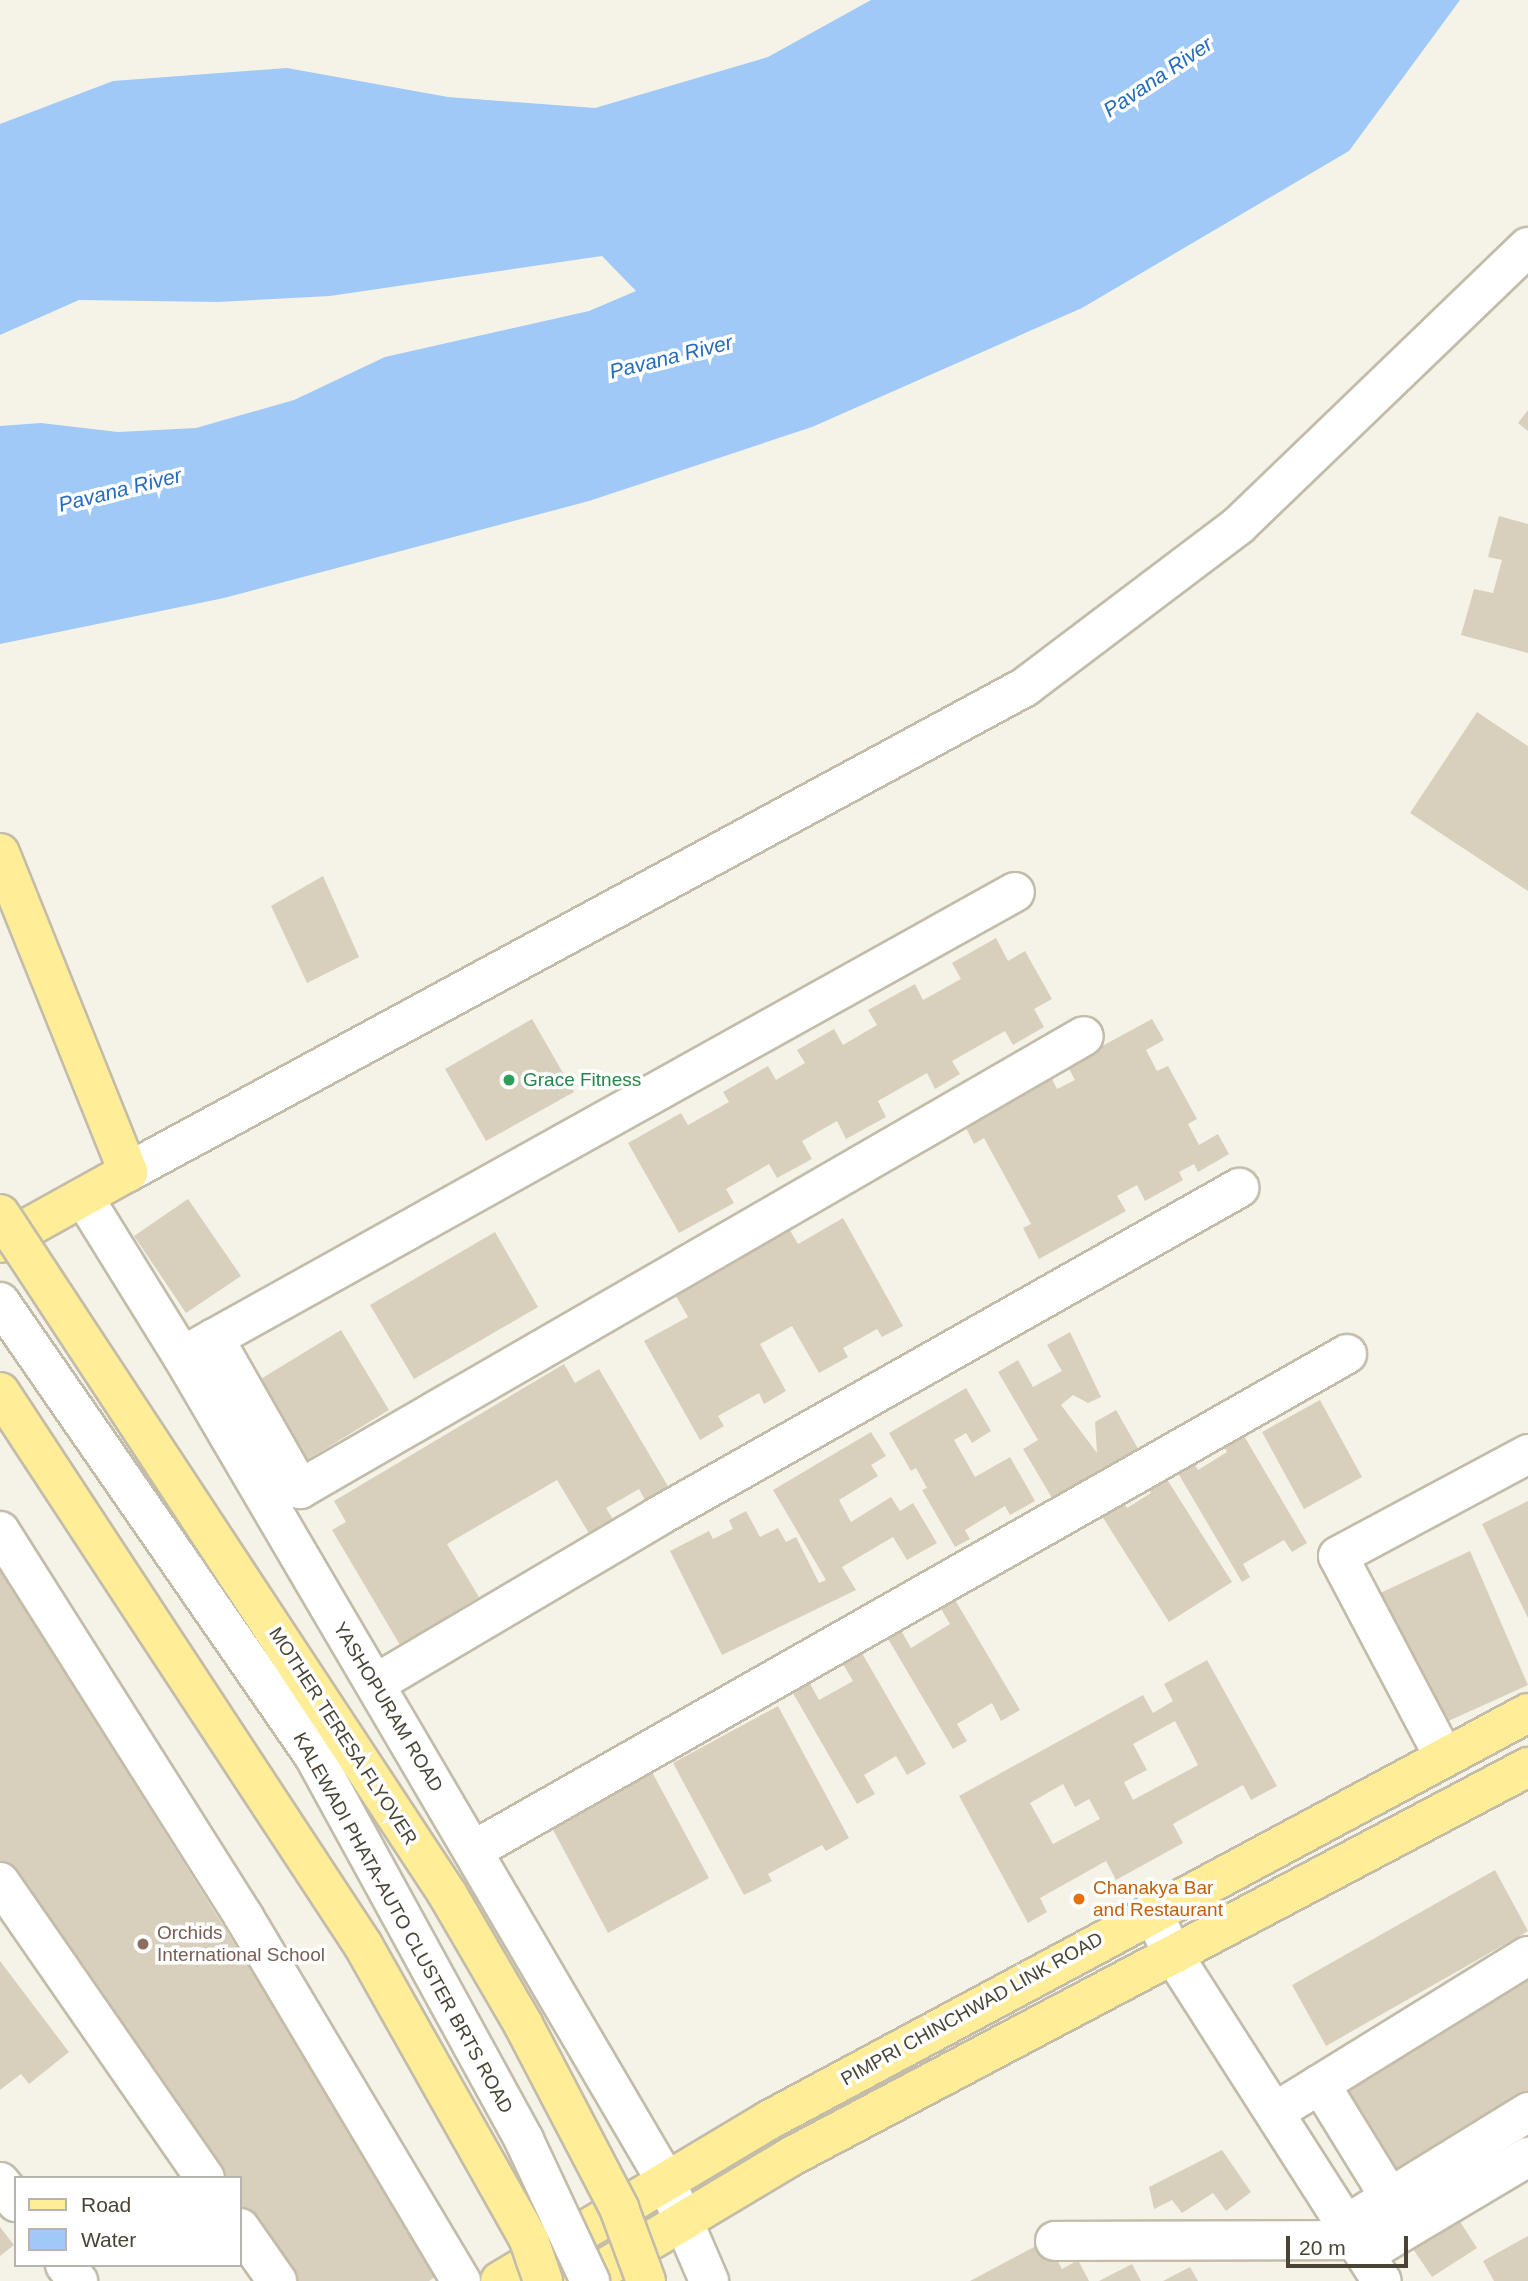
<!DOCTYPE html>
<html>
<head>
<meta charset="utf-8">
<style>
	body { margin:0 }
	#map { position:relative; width:1528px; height:2281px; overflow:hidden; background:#f5f3e8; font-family:Helvetica,sans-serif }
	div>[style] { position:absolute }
	.water>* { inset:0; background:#a0c9f7 }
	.building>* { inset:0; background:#d8d0bc }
	.roads { filter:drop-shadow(2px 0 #c2bca9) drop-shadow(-2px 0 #c2bca9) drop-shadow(0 2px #c2bca9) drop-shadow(0 -2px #c2bca9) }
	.minor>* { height:38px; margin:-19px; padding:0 19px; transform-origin:19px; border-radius:19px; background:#fff }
	.major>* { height:38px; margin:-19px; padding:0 19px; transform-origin:19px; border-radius:19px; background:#ffee97 }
	.bridges { filter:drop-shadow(2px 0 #c2bca9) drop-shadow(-2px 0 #c2bca9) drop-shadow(0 2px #c2bca9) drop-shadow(0 -2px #c2bca9) }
	.minor-bridge>* { height:38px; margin:-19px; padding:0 19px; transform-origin:19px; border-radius:19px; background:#fff }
	.major-bridge>* { height:38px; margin:-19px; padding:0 19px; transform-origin:19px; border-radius:19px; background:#ffee97 }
	.dots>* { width:19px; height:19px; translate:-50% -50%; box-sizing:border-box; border:4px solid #fff; border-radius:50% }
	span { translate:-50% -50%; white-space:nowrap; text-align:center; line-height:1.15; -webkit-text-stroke:7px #fff; paint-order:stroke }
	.leisure-label { font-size:19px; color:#27864d }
	.left { translate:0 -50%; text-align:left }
	.street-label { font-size:19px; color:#494436 }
	.food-label { font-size:19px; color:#c56008 }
	.education-label { font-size:19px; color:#785e54 }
	.water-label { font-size:21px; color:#256cbf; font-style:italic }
	.legend { position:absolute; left:14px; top:2176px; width:228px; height:91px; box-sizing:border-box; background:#fff; border:2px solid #b6b4af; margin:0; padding:9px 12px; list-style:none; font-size:21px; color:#494436 }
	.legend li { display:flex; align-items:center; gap:14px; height:35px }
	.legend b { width:35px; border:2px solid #b6b4af }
	.scale { position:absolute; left:1286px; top:2236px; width:122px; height:32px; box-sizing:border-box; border:4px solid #494436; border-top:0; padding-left:9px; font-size:21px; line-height:24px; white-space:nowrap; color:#494436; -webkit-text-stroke:5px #fff; paint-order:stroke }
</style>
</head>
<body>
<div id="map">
	<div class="water">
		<i style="clip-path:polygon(871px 0,1460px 0,1349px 151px,1082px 308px,812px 427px,589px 501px,224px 598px,0 644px,0 426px,41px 423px,118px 432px,196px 428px,294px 400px,385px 357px,589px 311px,636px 291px,602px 256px,330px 296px,218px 302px,79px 300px,0 335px,0 124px,113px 81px,287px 68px,448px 97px,595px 108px,768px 57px)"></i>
	</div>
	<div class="building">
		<i style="clip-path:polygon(1528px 410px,1528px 431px,1518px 423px)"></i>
		<i style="clip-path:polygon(1499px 516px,1528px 524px,1528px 653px,1461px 635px,1474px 589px,1493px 593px,1502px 560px,1488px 557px)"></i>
		<i style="clip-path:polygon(1477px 712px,1528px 746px,1528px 891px,1410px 813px)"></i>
		<i style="clip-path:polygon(323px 876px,359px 957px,307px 983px,271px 906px)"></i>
		<i style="clip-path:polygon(996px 938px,1008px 961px,1025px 951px,1052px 999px,1034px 1009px,1044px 1027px,1013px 1045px,1005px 1031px,952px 1061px,960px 1074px,935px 1089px,927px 1073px,878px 1101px,886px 1117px,846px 1139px,837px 1121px,802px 1141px,812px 1159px,777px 1178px,769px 1164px,726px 1189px,734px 1203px,679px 1233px,628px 1143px,681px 1113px,688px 1125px,729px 1102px,723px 1092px,768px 1066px,776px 1080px,805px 1063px,797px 1050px,834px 1029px,843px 1045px,877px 1025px,868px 1010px,915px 984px,923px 1000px,961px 979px,952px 963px)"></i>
		<i style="clip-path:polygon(532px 1019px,574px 1092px,486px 1141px,445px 1069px)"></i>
		<i style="clip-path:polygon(1152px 1019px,1164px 1040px,1146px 1050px,1157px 1071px,1168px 1066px,1197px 1119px,1188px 1124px,1199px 1145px,1218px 1134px,1229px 1154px,1198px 1172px,1194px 1164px,1179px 1172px,1183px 1180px,1145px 1201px,1137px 1185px,1117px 1196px,1126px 1211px,1039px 1259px,1023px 1228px,1031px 1224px,984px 1138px,974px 1144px,963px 1122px,1050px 1075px,1057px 1089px,1075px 1080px,1067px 1065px)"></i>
		<i style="clip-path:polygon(188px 1199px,241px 1276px,186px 1313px,134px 1236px)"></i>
		<i style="clip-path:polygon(843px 1218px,903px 1326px,882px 1337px,877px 1329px,843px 1348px,848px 1357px,819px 1373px,792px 1326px,760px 1344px,786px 1391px,764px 1404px,759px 1393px,718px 1416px,724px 1426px,700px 1440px,644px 1341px,688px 1317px,673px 1291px,788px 1227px,798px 1244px)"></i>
		<i style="clip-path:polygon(495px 1232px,538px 1307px,414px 1379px,370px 1305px)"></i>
		<i style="clip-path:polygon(341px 1330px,389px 1410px,307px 1460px,259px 1380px)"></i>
		<i style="clip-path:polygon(1070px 1332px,1101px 1397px,1088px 1403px,1073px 1395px,1061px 1405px,1097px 1453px,1095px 1422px,1116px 1410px,1140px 1452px,1055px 1503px,1023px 1449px,1038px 1440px,998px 1372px,1018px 1360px,1033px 1387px,1062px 1371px,1047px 1345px)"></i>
		<i style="clip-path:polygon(564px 1364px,575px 1383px,599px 1369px,669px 1488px,646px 1502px,639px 1489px,606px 1508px,614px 1521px,590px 1535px,557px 1480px,447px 1544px,479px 1597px,400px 1645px,332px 1530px,346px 1522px,334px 1501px)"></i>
		<i style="clip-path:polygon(966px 1388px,991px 1431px,972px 1443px,966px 1433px,954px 1440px,975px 1477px,1010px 1457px,1035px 1501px,1010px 1515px,1005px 1506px,965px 1530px,970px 1539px,955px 1547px,922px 1490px,927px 1488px,916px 1468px,911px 1471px,889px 1433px)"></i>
		<i style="clip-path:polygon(1320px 1400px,1362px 1477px,1304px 1509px,1262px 1432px)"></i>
		<i style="clip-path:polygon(1240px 1429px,1307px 1543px,1292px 1552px,1284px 1540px,1243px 1564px,1250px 1577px,1242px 1582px,1175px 1468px,1191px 1458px,1198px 1470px,1227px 1452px,1221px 1441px)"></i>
		<i style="clip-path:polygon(871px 1432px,886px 1456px,871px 1465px,878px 1476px,839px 1500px,851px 1522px,891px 1497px,900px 1511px,913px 1503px,937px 1543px,907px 1560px,893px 1537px,842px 1567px,856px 1590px,722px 1655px,670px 1551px,709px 1531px,713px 1539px,733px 1529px,729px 1520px,746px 1511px,760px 1537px,778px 1528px,786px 1542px,796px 1537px,819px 1583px,826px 1580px,773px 1490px)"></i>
		<i style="clip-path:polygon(1163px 1473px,1232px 1582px,1169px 1622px,1100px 1513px,1121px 1499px,1127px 1508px,1151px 1493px,1145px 1484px)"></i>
		<i style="clip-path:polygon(1528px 1501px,1528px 1618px,1482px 1524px)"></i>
		<i style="clip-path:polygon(1470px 1551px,1528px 1685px,1435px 1727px,1374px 1596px)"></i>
		<i style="clip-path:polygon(0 1569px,279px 2015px,435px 2277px,429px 2281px,289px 2281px,240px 2211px,240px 2178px,216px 2178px,0 1873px)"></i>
		<i style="clip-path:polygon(951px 1593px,1020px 1710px,1001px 1721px,992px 1703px,957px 1724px,967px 1741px,953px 1749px,884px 1632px,898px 1625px,911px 1648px,950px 1624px,937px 1602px)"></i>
		<i style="clip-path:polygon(859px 1648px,926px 1764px,907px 1775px,896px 1756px,864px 1775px,875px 1794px,857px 1804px,790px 1688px,807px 1678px,819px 1700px,853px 1681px,840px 1659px)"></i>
		<i style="clip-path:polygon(evenodd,1207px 1660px,1277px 1786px,1251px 1800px,1243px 1785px,1173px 1824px,1183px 1843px,1116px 1880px,1106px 1861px,1040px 1898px,1047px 1912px,1028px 1923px,959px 1796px,1143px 1695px,1153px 1713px,1173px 1701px,1164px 1684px,1207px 1660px,1175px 1721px,1198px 1765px,1133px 1800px,1124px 1782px,1147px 1770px,1133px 1744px,1175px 1721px,1207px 1660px,1063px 1784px,1075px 1807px,1089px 1799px,1100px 1819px,1053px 1844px,1030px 1803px,1063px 1784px)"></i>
		<i style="clip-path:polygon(778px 1706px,849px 1838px,826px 1851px,822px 1845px,768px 1874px,772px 1881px,744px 1895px,673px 1763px)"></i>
		<i style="clip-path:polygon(652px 1772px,709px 1878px,608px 1933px,551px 1826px)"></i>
		<i style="clip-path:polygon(1495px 1870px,1528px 1931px,1326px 2046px,1292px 1985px)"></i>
		<i style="clip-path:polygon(0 1961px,69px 2052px,29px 2084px,21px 2074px,0 2090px)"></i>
		<i style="clip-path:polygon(1528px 1980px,1528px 2104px,1401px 2185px,1337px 2091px)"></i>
		<i style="clip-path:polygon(1222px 2150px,1251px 2192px,1226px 2211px,1213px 2193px,1182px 2213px,1172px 2200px,1154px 2209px,1149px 2187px)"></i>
		<i style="clip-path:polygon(1459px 2220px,1477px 2248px,1432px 2277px,1413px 2249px)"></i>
		<i style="clip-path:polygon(0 2227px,14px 2245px,0 2256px)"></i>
		<i style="clip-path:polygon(1528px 2236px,1528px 2281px,1494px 2281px,1483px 2261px)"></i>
		<i style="clip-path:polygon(1047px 2240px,1062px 2269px,1078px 2260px,1089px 2281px,970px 2281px)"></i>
		<i style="clip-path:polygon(1132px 2264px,1141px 2281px,1099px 2281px)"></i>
		<i style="clip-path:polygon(1190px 2267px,1198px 2281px,1163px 2281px)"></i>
	</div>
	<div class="roads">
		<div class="minor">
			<i style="left:128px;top:1172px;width:1020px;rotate:-28.4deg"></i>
			<i style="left:1025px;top:687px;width:268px;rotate:-37.1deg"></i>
			<i style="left:1239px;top:525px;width:401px;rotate:-43.9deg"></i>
			<i style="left:84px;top:1198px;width:186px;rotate:58.2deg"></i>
			<i style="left:182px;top:1356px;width:956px;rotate:59.6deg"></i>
			<i style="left:666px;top:2181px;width:109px;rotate:66.7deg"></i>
			<i style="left:214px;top:1338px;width:174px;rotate:60.3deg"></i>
			<i style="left:300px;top:1489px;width:905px;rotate:-30.02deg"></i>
			<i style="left:191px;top:1351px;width:943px;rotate:-29.12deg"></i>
			<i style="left:0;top:1531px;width:457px;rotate:57.7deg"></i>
			<i style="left:244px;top:1917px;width:424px;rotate:59.2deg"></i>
			<i style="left:375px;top:1684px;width:328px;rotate:-30.6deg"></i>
			<i style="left:657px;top:1517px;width:669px;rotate:-29.48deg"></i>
			<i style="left:1444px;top:1757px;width:227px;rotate:-117.8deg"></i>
			<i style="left:1338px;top:1556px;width:216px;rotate:-28.2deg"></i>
			<i style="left:474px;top:1850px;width:1004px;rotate:-29.6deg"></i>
			<i style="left:0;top:1882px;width:360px;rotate:55.3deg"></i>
			<i style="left:1152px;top:1911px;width:47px;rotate:64.5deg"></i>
			<i style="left:1172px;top:1953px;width:389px;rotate:57.4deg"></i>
			<i style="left:1320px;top:2084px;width:134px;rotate:58.4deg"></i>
			<i style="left:1275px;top:2112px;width:297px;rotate:-31.7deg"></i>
			<i style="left:0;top:2182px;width:26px;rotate:51deg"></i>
			<i style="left:1347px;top:2224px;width:213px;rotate:-31.7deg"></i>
			<i style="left:240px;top:2228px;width:65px;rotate:55.1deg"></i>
			<i style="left:1055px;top:2241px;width:302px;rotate:-0.2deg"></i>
			<i style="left:1365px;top:2254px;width:190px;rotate:-30.8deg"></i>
			<i style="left:65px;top:2265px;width:21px;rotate:51deg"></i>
		</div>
		<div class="major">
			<i style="left:0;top:853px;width:344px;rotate:68.1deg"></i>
			<i style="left:128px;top:1172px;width:146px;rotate:151deg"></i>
			<i style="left:500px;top:2281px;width:313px;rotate:-30.9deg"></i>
			<i style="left:769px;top:2120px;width:861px;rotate:-28.2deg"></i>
			<i style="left:583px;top:2281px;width:241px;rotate:-30.9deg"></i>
			<i style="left:790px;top:2157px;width:835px;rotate:-27.85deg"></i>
		</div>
	</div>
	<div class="bridges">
		<div class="minor-bridge">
			<i style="left:0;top:1302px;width:552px;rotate:55.33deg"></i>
			<i style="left:314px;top:1756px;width:438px;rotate:61.3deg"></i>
			<i style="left:524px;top:2140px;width:156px;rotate:64.9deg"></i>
		</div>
		<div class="major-bridge">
			<i style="left:0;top:1214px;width:815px;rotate:56.66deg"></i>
			<i style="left:448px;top:1895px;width:149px;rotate:59.8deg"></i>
			<i style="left:523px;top:2024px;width:208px;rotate:62.4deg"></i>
			<i style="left:619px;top:2208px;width:78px;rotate:69.7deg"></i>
			<i style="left:0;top:1392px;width:661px;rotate:56.72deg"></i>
			<i style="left:363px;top:1945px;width:338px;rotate:60.6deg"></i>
			<i style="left:529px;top:2240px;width:43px;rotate:71.1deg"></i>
		</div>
	</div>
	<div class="dots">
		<i style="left:509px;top:1080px;background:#2e9e5b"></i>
		<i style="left:1079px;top:1899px;background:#e8710a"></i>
		<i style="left:143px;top:1944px;background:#8d6e63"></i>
	</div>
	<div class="leisure-label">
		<span class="left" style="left:523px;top:1080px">Grace Fitness</span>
	</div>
	<div class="street-label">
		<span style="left:388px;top:1707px;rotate:59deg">YASHOPURAM ROAD</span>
		<span style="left:343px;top:1736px;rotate:57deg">MOTHER TERESA FLYOVER</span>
		<span style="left:403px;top:1923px;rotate:61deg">KALEWADI PHATA-AUTO CLUSTER BRTS ROAD</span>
		<span style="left:972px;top:2009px;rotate:-29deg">PIMPRI CHINCHWAD LINK ROAD</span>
	</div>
	<div class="food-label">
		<span class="left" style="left:1093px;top:1899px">Chanakya Bar<br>and Restaurant</span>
	</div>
	<div class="education-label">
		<span class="left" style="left:157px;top:1944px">Orchids<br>International School</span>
	</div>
	<div class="water-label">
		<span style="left:1158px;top:77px;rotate:-34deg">Pavana River</span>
		<span style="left:671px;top:357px;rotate:-14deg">Pavana River</span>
		<span style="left:120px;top:490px;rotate:-14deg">Pavana River</span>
	</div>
	<ul class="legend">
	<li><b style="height:9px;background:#ffee97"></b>Road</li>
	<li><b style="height:19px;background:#a0c9f7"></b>Water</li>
	</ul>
	<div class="scale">20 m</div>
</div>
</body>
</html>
